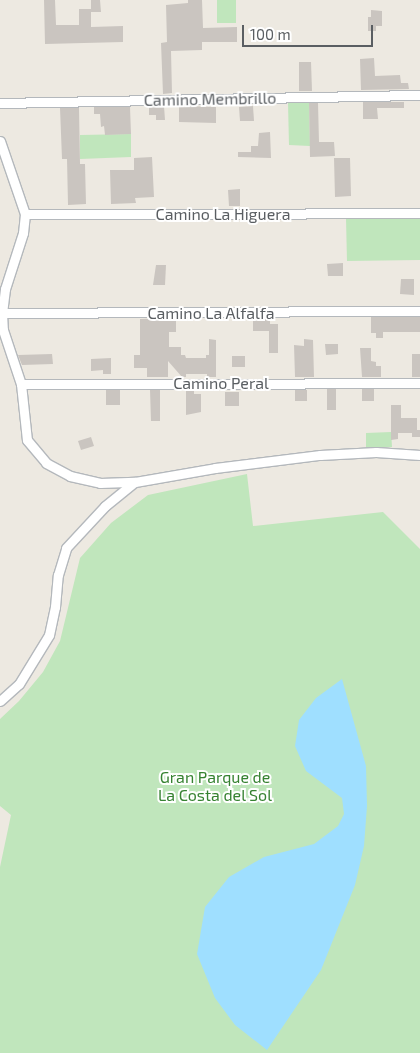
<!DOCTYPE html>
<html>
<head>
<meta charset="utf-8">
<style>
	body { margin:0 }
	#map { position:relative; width:420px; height:1053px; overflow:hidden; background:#ede9e1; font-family:"Exo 2",sans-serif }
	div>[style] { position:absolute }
	.green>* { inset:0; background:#c0e6bc }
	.water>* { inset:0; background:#9fdfff }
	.building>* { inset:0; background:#cac5c0 }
	.roads { filter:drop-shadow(1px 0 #b4b8bc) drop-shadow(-1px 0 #b4b8bc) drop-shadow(0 1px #b4b8bc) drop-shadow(0 -1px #b4b8bc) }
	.street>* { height:9px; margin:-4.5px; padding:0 4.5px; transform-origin:4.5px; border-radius:4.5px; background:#fff }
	span { translate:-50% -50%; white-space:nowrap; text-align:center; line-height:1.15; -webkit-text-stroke:4px #fff; paint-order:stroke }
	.street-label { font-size:16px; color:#5a5e62 }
	.park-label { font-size:16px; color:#368231 }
	.scale { position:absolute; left:242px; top:25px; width:131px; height:22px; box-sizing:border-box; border:2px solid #5a5e62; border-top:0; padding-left:6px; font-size:15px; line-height:18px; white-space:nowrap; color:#5a5e62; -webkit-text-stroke:4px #fff; paint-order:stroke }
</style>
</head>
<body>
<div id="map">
	<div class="green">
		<i style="clip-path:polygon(217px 0,236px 0,236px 23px,217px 23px)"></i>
		<i style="clip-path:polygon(309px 102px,310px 146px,289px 145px,288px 103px)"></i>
		<i style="clip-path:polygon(131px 134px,131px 157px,80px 159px,80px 135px)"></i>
		<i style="clip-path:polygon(420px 217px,420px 260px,347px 261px,346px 218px)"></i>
		<i style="clip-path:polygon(391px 432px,392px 447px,366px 448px,366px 433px)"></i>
		<i style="clip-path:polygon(247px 474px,253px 526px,383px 512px,420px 549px,420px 1053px,0 1053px,0 867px,11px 815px,0 806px,0 719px,19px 701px,43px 672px,60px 641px,80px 558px,111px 523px,148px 495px)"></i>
	</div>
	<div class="water">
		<i style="clip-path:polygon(342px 679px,366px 766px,367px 806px,364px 846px,355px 885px,321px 970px,267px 1050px,235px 1025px,215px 998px,197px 954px,205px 907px,229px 877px,264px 857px,314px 844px,338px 826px,344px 814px,342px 798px,306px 771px,295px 746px,299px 720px,316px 698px)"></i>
	</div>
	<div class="building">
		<i style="clip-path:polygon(44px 0,55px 0,56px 25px,79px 25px,79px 9px,91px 9px,91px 0,100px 0,101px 12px,91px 12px,91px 27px,123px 26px,123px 42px,45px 44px)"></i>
		<i style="clip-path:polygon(188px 0,202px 0,203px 28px,237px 27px,237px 42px,202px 42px,202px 50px,171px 51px,172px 93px,163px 94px,161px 43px,167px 42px,166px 5px,188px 3px)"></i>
		<i style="clip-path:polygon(371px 10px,382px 11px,382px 26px,376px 26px,376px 31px,368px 31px,368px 17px,371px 17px)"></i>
		<i style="clip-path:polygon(374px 58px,375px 76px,400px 75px,401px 83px,408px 83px,409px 89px,361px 90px,360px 59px)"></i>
		<i style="clip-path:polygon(299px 62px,311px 62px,312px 91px,299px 91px)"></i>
		<i style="clip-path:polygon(363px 102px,404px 102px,404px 108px,377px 108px,378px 119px,363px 119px)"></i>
		<i style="clip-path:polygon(309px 103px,318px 103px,319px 142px,334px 142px,335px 156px,310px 157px)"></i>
		<i style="clip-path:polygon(149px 106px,164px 106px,165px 120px,156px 120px,156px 115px,149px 115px)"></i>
		<i style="clip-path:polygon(179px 106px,216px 107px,216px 123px,179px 122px)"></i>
		<i style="clip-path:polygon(253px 106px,254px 121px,240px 121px,239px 107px)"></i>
		<i style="clip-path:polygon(94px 107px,130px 107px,131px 134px,105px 135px,104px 126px,101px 127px,100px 114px,94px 114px)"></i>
		<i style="clip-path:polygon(60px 108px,79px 108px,80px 164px,85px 164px,86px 204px,68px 205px,67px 159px,62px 159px)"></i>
		<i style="clip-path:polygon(270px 132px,271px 158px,238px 157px,238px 152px,251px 152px,251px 146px,258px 146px,259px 133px)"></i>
		<i style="clip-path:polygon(152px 157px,154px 197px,135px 198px,136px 203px,111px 204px,110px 170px,134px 170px,134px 158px)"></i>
		<i style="clip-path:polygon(334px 158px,350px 158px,351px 196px,335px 197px)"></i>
		<i style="clip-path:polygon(240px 189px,240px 206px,229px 206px,228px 190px)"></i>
		<i style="clip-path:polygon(343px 263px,343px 276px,328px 276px,327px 264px)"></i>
		<i style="clip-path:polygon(156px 265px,166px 265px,165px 285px,153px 285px)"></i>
		<i style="clip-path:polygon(401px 279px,414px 279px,414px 295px,400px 294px)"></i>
		<i style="clip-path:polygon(371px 317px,420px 317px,420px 332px,383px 332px,383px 338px,376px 338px,376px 333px,371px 333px)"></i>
		<i style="clip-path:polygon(176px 318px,176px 332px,169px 332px,169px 347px,181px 347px,181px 355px,185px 355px,186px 358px,206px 358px,206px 355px,209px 355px,209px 339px,216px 340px,216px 377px,207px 377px,207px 374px,186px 374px,186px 377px,182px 377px,168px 361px,168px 377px,147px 377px,147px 368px,134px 368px,134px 355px,140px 355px,140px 319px)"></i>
		<i style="clip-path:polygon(253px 319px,270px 319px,270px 324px,278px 324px,278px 353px,269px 353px,269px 331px,253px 331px)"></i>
		<i style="clip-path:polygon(304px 339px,313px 340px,314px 377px,295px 377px,294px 345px,304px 346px)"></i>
		<i style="clip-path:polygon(325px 344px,338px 344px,338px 354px,326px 355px)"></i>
		<i style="clip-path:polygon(360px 348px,371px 348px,371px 361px,376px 362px,376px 366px,381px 366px,381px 377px,362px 377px)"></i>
		<i style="clip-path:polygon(52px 354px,53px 364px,22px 365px,18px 355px)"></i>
		<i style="clip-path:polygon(412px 354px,420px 354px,420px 377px,412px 377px)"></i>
		<i style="clip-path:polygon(232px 356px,245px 356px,245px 367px,232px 367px)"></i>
		<i style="clip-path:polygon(111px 358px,111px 374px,103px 374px,103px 370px,91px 371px,91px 359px)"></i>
		<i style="clip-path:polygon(327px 389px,336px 389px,336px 410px,327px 410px)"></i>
		<i style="clip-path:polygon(362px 389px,374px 389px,374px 401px,362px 401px)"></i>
		<i style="clip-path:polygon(106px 390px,120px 390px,120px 405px,106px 405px)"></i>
		<i style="clip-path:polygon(150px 390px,160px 390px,160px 421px,151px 421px)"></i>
		<i style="clip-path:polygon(186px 390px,194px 390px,194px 394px,201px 394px,201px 412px,186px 415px)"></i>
		<i style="clip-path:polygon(295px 390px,307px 390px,307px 401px,295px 401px)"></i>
		<i style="clip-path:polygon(225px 392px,239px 392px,239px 406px,225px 406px)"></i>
		<i style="clip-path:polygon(391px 405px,401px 405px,401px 418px,417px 418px,417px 430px,420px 430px,420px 437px,412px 437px,412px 433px,398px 433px,398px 439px,391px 440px)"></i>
		<i style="clip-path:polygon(91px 437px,94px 446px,81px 450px,78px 441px)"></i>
	</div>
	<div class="roads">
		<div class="street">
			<i style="left:0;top:103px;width:420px;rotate:-1.1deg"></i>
			<i style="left:0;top:141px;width:77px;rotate:71.1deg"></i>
			<i style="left:25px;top:214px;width:19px;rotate:96deg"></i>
			<i style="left:23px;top:233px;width:59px;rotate:107.8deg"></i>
			<i style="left:5px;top:289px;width:24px;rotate:97deg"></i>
			<i style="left:2px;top:313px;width:17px;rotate:87deg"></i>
			<i style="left:3px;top:330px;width:57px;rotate:71.6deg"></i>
			<i style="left:21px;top:384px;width:56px;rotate:83.9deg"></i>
			<i style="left:27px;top:440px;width:30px;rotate:50deg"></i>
			<i style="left:46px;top:463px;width:27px;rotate:28deg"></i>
			<i style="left:70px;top:476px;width:31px;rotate:13deg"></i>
			<i style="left:100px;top:483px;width:35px;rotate:-2deg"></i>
			<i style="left:25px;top:214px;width:395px;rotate:-0.1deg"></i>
			<i style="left:2px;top:313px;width:418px;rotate:-0.3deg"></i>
			<i style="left:21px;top:384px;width:399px;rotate:-0.1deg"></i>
			<i style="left:0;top:701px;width:25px;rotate:-42deg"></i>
			<i style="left:19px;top:684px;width:57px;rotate:-58.5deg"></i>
			<i style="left:49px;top:635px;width:29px;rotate:-78deg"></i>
			<i style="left:55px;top:607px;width:32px;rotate:-85deg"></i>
			<i style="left:58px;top:575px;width:28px;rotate:-73deg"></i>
			<i style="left:66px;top:548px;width:57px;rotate:-47.1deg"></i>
			<i style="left:105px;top:506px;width:38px;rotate:-39deg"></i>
			<i style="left:135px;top:482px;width:81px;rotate:-9.9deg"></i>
			<i style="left:215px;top:468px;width:106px;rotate:-7.1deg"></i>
			<i style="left:320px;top:455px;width:56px;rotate:-3.1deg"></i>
			<i style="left:376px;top:452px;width:44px;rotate:3.9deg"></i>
		</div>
	</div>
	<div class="street-label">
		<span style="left:210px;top:99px;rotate:-1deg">Camino Membrillo</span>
		<span style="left:223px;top:214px">Camino La Higuera</span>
		<span style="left:211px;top:313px">Camino La Alfalfa</span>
		<span style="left:221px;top:383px">Camino Peral</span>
	</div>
	<div class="park-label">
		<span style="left:215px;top:786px">Gran Parque de<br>La Costa del Sol</span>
	</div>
	<div class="scale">100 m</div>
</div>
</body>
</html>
